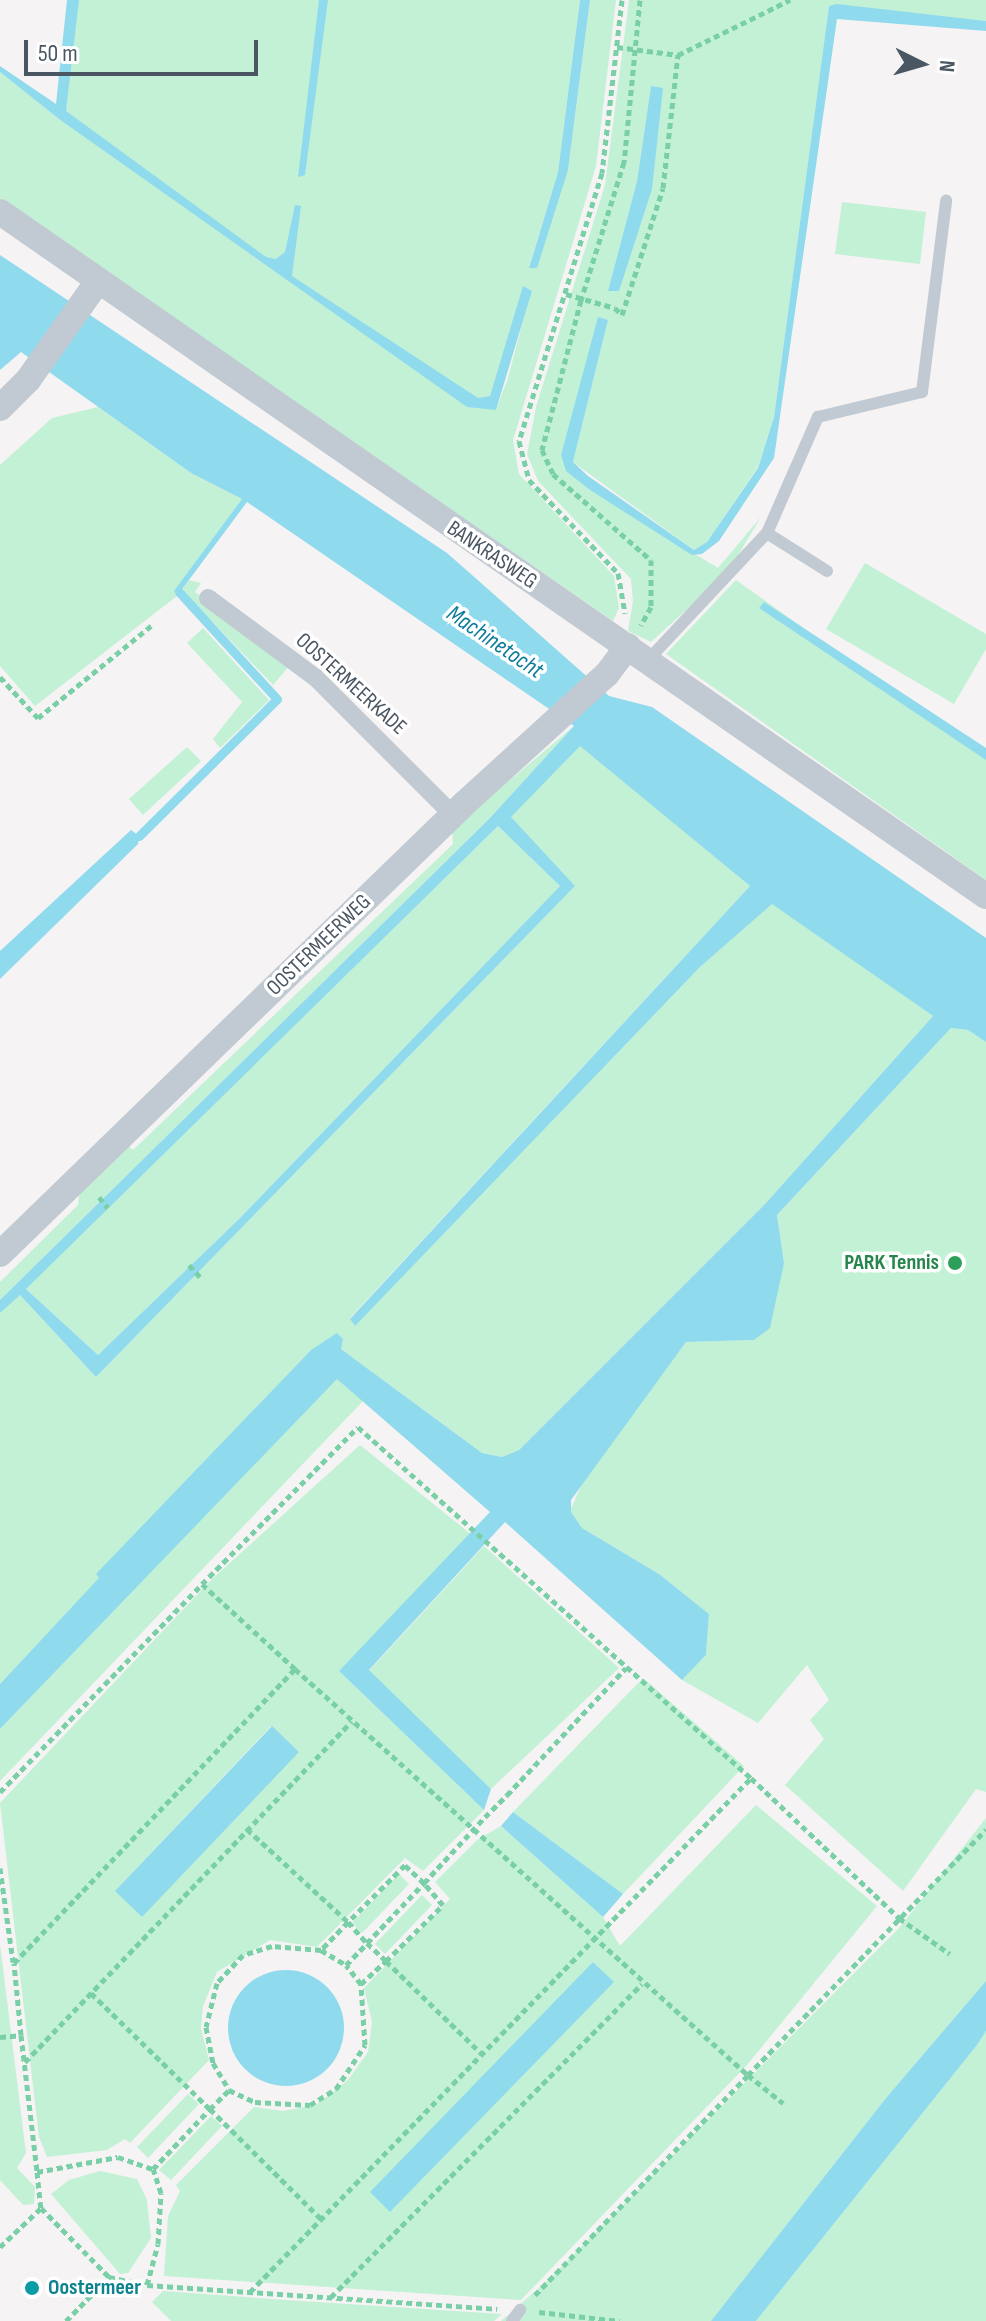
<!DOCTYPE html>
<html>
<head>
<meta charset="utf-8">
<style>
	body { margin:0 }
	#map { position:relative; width:986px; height:2321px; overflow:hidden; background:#f5f3f3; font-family:"Sofia Sans Condensed",sans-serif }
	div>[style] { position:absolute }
	.green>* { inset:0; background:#c3f1d5 }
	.water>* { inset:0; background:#90daee }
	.round { border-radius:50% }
	.stream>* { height:9px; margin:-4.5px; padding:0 4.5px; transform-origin:4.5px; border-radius:4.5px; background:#90daee }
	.path>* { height:5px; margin-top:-2.5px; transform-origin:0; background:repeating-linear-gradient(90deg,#7ad0a6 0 6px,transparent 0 10px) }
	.service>* { height:12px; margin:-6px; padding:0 6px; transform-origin:6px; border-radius:6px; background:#c1cad2 }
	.pedestrian>* { height:18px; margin:-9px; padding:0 9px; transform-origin:9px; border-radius:9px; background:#c1cad2 }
	.minor>* { height:26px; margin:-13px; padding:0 13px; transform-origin:13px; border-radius:13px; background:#c1cad2 }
	.dots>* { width:22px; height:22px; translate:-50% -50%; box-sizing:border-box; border:4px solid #fff; border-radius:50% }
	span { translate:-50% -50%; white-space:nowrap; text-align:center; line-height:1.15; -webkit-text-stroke:7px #fff; paint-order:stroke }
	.street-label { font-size:22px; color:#4a5661 }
	.leisure-label { font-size:22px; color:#27864d; font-weight:700 }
	.right { translate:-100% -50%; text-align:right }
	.culture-label { font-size:22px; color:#0d838f; font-weight:700 }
	.left { translate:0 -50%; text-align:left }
	.water-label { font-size:24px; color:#0c7c9b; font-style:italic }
	.north { position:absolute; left:882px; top:24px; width:80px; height:80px; -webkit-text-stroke:6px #fff; paint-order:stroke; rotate:95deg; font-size:22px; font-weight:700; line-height:32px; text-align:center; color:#4a5661 }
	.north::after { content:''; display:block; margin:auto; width:28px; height:36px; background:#4a5661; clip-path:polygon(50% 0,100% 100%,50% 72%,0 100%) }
	.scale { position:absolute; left:24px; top:40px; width:234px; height:36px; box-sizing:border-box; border:4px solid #4a5661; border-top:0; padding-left:10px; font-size:24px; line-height:28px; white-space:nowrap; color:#4a5661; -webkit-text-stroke:6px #fff; paint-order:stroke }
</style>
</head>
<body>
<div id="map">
	<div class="green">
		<i style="clip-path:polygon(evenodd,72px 0,580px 0,558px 172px,529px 267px,568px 170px,590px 0,616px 0,596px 166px,513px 440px,519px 474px,614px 576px,619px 608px,613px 621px,0 198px,0 72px,59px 119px,72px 0,531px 291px,508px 378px,496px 410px,490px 396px,531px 291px)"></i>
		<i style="clip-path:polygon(evenodd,629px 0,986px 0,986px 21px,829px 7px,774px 417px,758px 467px,707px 542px,694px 550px,573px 462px,608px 320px,599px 318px,561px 455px,590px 490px,718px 568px,761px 517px,728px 572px,651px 642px,628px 631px,633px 601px,631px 579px,538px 481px,527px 454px,536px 407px,605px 185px,629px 0,651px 86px,662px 89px,655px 157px,608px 291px,637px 181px,651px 86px)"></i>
		<i style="clip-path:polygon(842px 202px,926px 212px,920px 264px,835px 254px)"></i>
		<i style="clip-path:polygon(98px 407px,191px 473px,242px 499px,175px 591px,177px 596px,35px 706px,0 666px,0 465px,52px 418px)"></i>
		<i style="clip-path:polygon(865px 563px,986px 634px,986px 649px,954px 704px,826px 629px)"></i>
		<i style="clip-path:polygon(189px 580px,201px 583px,195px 592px,290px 665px,273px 685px,182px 590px)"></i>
		<i style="clip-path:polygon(736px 580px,986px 759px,986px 880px,666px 654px)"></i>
		<i style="clip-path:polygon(203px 628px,269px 700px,220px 748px,213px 739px,242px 702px,187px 643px)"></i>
		<i style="clip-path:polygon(574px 726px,490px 818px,0 1300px,0 1282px,78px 1205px,79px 1194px,126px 1144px,133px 1150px,453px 844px,452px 829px)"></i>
		<i style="clip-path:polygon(580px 745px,750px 886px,350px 1318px,354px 1325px,700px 967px,772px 903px,933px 1016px,766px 1203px,519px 1450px,502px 1457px,482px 1453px,341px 1349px,311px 1350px,97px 1574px,100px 1578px,0 1684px,0 1313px,19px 1294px,96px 1377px,575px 886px,510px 817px)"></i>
		<i style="clip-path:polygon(187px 747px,201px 761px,143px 815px,129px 799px)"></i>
		<i style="clip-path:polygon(498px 826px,560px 886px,240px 1218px,98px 1355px,25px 1288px)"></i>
		<i style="clip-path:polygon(951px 1028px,968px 1030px,986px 1042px,986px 1792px,976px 1789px,903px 1891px,785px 1785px,824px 1739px,810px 1720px,829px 1700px,807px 1665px,758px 1723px,682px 1680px,706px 1655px,709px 1614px,659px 1574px,582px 1528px,570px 1511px,585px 1477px,686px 1342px,754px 1340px,784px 1263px,777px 1215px)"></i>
		<i style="clip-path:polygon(337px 1378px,363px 1401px,0 1781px,0 1729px)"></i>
		<i style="clip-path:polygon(evenodd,360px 1445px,472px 1535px,339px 1671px,484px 1810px,423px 1871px,405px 1858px,317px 1947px,270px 1940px,217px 1972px,203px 2006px,201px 2028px,209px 2060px,130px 2143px,125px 2139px,107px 2150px,47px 2157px,39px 2137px,0 1803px,211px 1580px,360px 1445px,271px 1726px,299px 1752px,115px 1891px,271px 1726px)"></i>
		<i style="clip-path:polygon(484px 1546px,619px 1668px,491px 1789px,369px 1671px)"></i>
		<i style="clip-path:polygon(643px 1678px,744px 1766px,623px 1894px,513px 1812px)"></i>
		<i style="clip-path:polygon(evenodd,756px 1805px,877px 1906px,747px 2065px,521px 2300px,164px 2276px,168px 2216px,180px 2191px,176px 2185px,254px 2107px,283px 2111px,316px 2105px,348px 2080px,368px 2052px,372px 2022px,364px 1988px,450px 1899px,435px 1882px,477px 1840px,501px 1826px,603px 1917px,620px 1946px,756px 1805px,593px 1962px,613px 1982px,390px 2212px,593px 1962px)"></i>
		<i style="clip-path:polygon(986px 1818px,986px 1981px,886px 2098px,711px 2321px,501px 2321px,548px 2280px,900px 1927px)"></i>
		<i style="clip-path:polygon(399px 1874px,409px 1884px,362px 1933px,352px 1923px)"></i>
		<i style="clip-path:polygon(422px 1895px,432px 1905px,385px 1954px,375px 1944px)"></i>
		<i style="clip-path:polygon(0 1944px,26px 2153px,17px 2168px,35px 2187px,34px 2204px,23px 2205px,0 2180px)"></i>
		<i style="clip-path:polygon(986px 2031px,986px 2321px,756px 2321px,977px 2045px)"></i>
		<i style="clip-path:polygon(188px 2094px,199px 2104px,148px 2158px,137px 2147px)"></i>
		<i style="clip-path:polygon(211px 2116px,222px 2126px,171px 2180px,159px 2170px)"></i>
		<i style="clip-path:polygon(100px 2171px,137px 2179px,147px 2200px,151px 2238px,128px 2273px,120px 2274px,51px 2194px,69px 2180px)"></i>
		<i style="clip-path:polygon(163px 2291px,286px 2300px,502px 2314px,494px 2321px,171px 2321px,152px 2302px)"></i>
	</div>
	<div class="water">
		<i style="clip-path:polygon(67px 0,79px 0,66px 111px,266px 257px,276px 259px,285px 252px,295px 205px,301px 206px,292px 276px,478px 398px,490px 396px,523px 286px,532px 291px,496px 410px,467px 407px,59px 119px,0 72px,0 66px,56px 104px)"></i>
		<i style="clip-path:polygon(319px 0,328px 0,305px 175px,298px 177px)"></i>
		<i style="clip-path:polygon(580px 0,590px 0,568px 170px,537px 268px,529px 268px,558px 172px)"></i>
		<i style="clip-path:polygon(837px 4px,986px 21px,986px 31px,837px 19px,774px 458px,719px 541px,702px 554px,692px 555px,590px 490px,566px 471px,561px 455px,598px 317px,608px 320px,573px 462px,588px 476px,694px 550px,707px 542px,758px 468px,774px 417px,829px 6px)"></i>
		<i style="clip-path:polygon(651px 86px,663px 88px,652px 189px,619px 291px,608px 291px,637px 181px)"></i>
		<i style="clip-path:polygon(evenodd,0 255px,447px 553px,609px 696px,652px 707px,986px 938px,986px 1042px,968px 1030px,951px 1028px,777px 1215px,784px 1263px,770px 1328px,754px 1340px,686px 1342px,571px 1500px,571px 1512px,582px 1528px,659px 1574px,709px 1614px,706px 1655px,682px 1680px,505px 1522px,369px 1670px,491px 1789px,484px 1810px,339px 1671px,490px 1512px,337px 1379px,0 1729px,0 1684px,99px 1578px,96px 1574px,311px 1350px,337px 1333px,343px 1339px,341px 1349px,482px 1453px,502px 1457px,519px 1450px,766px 1203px,933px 1016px,772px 904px,700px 967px,355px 1326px,350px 1319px,750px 886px,580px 746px,511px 817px,575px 886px,96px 1377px,20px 1295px,0 1313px,0 1300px,490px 818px,574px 726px,247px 502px,177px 596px,174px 591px,242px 499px,191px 473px,21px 352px,0 370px,0 255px,498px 826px,560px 886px,240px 1218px,98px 1355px,26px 1289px,498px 826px)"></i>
		<i style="clip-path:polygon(764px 602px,986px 748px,986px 760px,759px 608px)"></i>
		<i style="clip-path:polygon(131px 830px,139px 836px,138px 844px,0 979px,0 951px)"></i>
		<i style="clip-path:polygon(272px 1726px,299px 1752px,142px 1917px,115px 1891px)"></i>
		<i style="clip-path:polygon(513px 1812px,623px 1894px,603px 1917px,501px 1826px)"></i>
		<i style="clip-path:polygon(593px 1962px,614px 1982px,390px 2212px,370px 2192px)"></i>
		<i class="round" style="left:228px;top:1970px;width:116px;height:116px"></i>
		<i style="clip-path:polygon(986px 1981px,986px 2031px,977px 2045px,756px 2321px,711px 2321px,886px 2098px)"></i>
	</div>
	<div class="stream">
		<i style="left:139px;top:836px;width:194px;rotate:-44.8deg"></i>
		<i style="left:277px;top:699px;width:144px;rotate:-132.5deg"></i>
	</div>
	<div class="path">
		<i style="left:622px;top:0;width:174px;rotate:96.6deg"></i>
		<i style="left:602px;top:173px;width:281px;rotate:107.2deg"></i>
		<i style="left:519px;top:441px;width:40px;rotate:75.6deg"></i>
		<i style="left:529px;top:480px;width:129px;rotate:46.3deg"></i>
		<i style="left:618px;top:573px;width:41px;rotate:80.1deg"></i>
		<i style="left:640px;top:0;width:163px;rotate:95.6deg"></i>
		<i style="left:624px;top:162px;width:145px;rotate:107.3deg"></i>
		<i style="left:581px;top:300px;width:155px;rotate:104.6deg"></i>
		<i style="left:542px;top:450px;width:26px;rotate:65deg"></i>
		<i style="left:553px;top:474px;width:130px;rotate:41.3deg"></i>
		<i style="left:651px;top:560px;width:47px;rotate:90deg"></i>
		<i style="left:651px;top:607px;width:21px;rotate:119deg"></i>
		<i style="left:617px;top:47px;width:62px;rotate:7.5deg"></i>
		<i style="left:678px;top:55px;width:125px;rotate:-26.2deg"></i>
		<i style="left:566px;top:294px;width:51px;rotate:15.9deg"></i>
		<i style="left:615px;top:308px;width:10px;rotate:45deg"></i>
		<i style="left:622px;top:315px;width:133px;rotate:-72.1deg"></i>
		<i style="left:663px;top:188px;width:134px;rotate:-83.6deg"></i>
		<i style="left:0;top:677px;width:56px;rotate:47.2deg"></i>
		<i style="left:38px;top:718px;width:147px;rotate:-39.2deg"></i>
		<i style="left:99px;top:1197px;width:14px;rotate:51deg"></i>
		<i style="left:189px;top:1265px;width:16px;rotate:47deg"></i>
		<i style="left:202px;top:1584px;width:221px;rotate:-45.2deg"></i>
		<i style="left:358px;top:1427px;width:527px;rotate:41.77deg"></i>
		<i style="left:751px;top:1778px;width:204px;rotate:43.4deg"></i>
		<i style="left:899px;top:1918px;width:62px;rotate:35.2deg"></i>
		<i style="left:0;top:1792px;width:290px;rotate:-45.8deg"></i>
		<i style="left:202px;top:1584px;width:126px;rotate:42.4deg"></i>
		<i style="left:247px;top:1829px;width:137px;rotate:42.6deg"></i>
		<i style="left:348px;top:1922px;width:28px;rotate:48deg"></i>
		<i style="left:367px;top:1943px;width:26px;rotate:43deg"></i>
		<i style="left:386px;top:1961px;width:80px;rotate:-44.5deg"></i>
		<i style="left:443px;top:1905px;width:29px;rotate:-131deg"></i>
		<i style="left:424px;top:1883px;width:26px;rotate:-137deg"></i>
		<i style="left:405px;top:1865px;width:81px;rotate:135deg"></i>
		<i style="left:348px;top:1922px;width:39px;rotate:134deg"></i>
		<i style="left:321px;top:1950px;width:49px;rotate:-175.3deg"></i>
		<i style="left:272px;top:1946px;width:30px;rotate:163deg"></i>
		<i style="left:243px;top:1955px;width:38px;rotate:133deg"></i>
		<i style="left:217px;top:1983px;width:45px;rotate:104deg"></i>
		<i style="left:206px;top:2027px;width:37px;rotate:79deg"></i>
		<i style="left:213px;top:2063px;width:31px;rotate:59deg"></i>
		<i style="left:229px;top:2090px;width:29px;rotate:25deg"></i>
		<i style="left:255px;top:2102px;width:55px;rotate:3.1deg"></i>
		<i style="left:310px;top:2105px;width:31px;rotate:-32deg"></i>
		<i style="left:336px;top:2089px;width:53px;rotate:-56.6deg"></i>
		<i style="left:365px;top:2045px;width:61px;rotate:-93.8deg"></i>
		<i style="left:361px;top:1984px;width:24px;rotate:-128deg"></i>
		<i style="left:346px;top:1965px;width:30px;rotate:-46deg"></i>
		<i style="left:367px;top:1943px;width:83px;rotate:-46.5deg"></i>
		<i style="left:424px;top:1883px;width:90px;rotate:-47.3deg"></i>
		<i style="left:485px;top:1817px;width:31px;rotate:-45deg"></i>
		<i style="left:507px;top:1795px;width:174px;rotate:-46.9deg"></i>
		<i style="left:0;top:1868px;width:95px;rotate:82.1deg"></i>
		<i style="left:321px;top:1950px;width:29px;rotate:31deg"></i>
		<i style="left:361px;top:1984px;width:34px;rotate:-43deg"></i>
		<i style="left:386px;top:1961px;width:134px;rotate:44.1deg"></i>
		<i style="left:91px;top:1993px;width:166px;rotate:44.3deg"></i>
		<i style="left:210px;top:2109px;width:27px;rotate:-45deg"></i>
		<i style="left:21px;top:2035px;width:138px;rotate:83.3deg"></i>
		<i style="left:37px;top:2172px;width:82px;rotate:-10.5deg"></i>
		<i style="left:118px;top:2157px;width:37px;rotate:19deg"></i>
		<i style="left:0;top:2037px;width:21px;rotate:-5deg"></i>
		<i style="left:21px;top:2035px;width:72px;rotate:-95.6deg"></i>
		<i style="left:14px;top:1963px;width:407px;rotate:-46.3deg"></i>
		<i style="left:295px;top:1669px;width:608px;rotate:41.87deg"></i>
		<i style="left:748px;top:2075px;width:342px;rotate:-45.9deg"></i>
		<i style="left:25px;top:2062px;width:472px;rotate:-46.2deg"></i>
		<i style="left:37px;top:2172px;width:36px;rotate:84deg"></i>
		<i style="left:41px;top:2208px;width:97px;rotate:45.4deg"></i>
		<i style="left:109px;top:2277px;width:39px;rotate:12deg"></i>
		<i style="left:147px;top:2285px;width:351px;rotate:3.9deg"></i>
		<i style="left:0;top:2247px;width:57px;rotate:-43.6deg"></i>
		<i style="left:147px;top:2285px;width:42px;rotate:-75deg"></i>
		<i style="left:158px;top:2244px;width:51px;rotate:-86.6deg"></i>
		<i style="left:161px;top:2193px;width:25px;rotate:-108deg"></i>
		<i style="left:153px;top:2169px;width:83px;rotate:-46.5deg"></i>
		<i style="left:210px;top:2109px;width:156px;rotate:44.7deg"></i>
		<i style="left:250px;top:2292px;width:718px;rotate:-45.73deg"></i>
		<i style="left:535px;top:2295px;width:306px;rotate:-45.9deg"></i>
		<i style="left:748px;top:2075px;width:45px;rotate:38.7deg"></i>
		<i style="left:331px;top:2297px;width:441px;rotate:-45.2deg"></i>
		<i style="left:539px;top:2312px;width:81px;rotate:6.3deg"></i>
		<i style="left:66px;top:2321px;width:62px;rotate:-45.7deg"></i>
	</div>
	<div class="service">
		<i style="left:827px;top:571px;width:71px;rotate:-147.7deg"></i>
		<i style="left:767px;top:533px;width:127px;rotate:-66.3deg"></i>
		<i style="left:818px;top:417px;width:107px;rotate:-13.5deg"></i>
		<i style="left:922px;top:392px;width:193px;rotate:-82.8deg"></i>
		<i style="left:648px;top:660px;width:174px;rotate:-46.9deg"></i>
		<i style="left:512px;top:2321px;width:14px;rotate:-54deg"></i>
	</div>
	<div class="pedestrian">
		<i style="left:208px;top:598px;width:134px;rotate:36.5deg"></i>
		<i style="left:316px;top:678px;width:194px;rotate:45deg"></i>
	</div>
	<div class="minor">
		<i style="left:0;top:212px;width:1200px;rotate:34.75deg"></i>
		<i style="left:0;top:408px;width:40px;rotate:-45deg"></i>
		<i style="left:28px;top:380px;width:121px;rotate:-54.7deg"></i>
		<i style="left:0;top:1254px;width:648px;rotate:-44.12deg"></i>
		<i style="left:465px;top:803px;width:192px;rotate:-42.3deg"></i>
		<i style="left:607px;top:674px;width:35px;rotate:-53deg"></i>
	</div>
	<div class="dots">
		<i style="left:955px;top:1263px;background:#2e9e5b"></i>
		<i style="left:32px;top:2288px;background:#0f9aa8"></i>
	</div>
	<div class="street-label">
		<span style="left:492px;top:555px;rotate:34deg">BANKRASWEG</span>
		<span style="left:351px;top:684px;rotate:42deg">OOSTERMEERKADE</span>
		<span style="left:319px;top:945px;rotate:-44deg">OOSTERMEERWEG</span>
	</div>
	<div class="leisure-label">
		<span class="right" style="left:939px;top:1263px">PARK Tennis</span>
	</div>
	<div class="culture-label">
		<span class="left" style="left:48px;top:2288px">Oostermeer</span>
	</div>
	<div class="water-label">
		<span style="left:495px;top:642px;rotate:34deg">Machinetocht</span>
	</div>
	<div class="north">N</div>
	<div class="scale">50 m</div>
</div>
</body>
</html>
